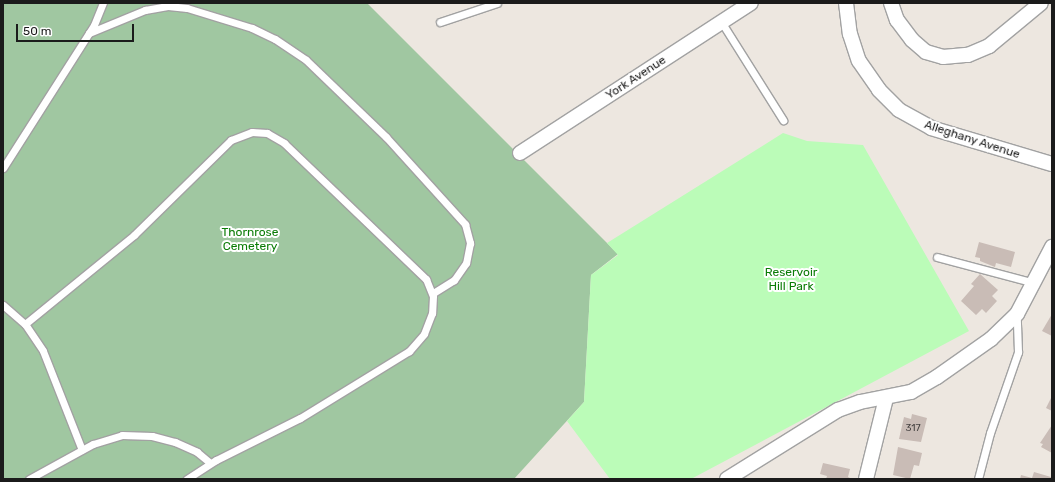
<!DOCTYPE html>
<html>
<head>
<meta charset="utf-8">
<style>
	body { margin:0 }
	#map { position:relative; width:1055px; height:482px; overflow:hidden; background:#ede7e0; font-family:Rubik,sans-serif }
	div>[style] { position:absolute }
	.cemetery>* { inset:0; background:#a0c7a1 }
	.park>* { inset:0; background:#bbfcb8 }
	.building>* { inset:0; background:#c9bcb6 }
	.roads { filter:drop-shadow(1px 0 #a2a2a2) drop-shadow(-1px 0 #a2a2a2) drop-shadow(0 1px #a2a2a2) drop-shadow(0 -1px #a2a2a2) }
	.lane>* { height:7px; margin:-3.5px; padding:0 3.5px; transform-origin:3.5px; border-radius:3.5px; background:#fff }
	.street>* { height:14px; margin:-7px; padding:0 7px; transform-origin:7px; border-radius:7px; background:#fff }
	span { translate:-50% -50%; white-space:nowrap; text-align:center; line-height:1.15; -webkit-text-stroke:4px #fff; paint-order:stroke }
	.number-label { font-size:10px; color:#464342 }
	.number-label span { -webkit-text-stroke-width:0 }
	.street-label { font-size:12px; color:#1b1b1b }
	.park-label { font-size:12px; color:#0a7c06 }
	.frame { position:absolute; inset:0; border:4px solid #1b1b1b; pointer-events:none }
	.scale { position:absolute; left:16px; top:24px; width:118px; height:18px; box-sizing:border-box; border:2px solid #1b1b1b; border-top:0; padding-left:5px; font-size:12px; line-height:14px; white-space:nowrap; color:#1b1b1b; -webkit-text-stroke:3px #fff; paint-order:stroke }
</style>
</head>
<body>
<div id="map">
	<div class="cemetery">
		<i style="clip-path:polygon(3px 3px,367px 3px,618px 254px,591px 275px,584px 402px,514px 479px,3px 479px)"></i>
	</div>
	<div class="park">
		<i style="clip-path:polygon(783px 133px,807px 141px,863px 145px,969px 331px,691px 479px,610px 479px,567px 421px,584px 402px,591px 275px,618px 255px,607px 243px)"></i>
	</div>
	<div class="building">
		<i style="clip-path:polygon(979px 242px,1015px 252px,1011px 267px,996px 263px,995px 267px,980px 261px,980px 258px,975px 257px)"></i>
		<i style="clip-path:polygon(980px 274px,998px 290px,992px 296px,997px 301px,986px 313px,982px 309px,976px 315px,961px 301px,974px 286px,971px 284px)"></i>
		<i style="clip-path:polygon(1052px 314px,1052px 336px,1042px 331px)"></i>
		<i style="clip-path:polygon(1052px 396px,1052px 411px,1046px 408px)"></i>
		<i style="clip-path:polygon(912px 414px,927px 418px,921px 442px,899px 439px,904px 417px,911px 419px)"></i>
		<i style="clip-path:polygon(1052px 425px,1052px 453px,1041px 447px,1043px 444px,1040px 443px)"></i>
		<i style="clip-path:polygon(898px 447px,922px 453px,919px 466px,914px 465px,910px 479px,893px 475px)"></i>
		<i style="clip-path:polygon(823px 463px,850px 469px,848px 477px,852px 479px,826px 479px,827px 476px,820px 474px)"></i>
		<i style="clip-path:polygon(1034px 472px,1051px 477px,1051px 479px,1020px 479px,1021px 475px,1032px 478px)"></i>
	</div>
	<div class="roads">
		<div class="lane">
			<i style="left:440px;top:22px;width:60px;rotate:-18.4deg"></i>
			<i style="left:722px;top:23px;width:115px;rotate:57.8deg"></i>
			<i style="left:89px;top:33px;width:61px;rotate:-22.3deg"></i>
			<i style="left:145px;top:10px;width:23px;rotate:-10deg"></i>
			<i style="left:168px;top:6px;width:19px;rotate:6deg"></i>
			<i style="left:187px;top:8px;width:68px;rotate:17.1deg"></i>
			<i style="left:252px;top:28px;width:25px;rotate:26deg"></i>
			<i style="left:275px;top:39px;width:37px;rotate:34deg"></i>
			<i style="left:306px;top:60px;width:111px;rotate:43.9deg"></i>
			<i style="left:386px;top:137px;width:118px;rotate:47.8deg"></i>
			<i style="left:465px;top:224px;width:20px;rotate:75deg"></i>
			<i style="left:470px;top:243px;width:20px;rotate:101deg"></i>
			<i style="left:466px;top:263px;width:21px;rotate:125deg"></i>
			<i style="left:454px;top:280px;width:25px;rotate:148deg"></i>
			<i style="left:3px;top:168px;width:169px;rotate:-57.5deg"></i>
			<i style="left:94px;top:25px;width:24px;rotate:-68deg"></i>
			<i style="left:937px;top:257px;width:101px;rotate:14.9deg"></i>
			<i style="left:3px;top:305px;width:29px;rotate:41deg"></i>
			<i style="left:25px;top:324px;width:32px;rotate:56deg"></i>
			<i style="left:43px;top:351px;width:106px;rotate:68.5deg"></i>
			<i style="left:25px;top:324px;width:141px;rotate:-39.2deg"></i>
			<i style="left:134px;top:235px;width:136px;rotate:-44.4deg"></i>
			<i style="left:231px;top:140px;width:22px;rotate:-21deg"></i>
			<i style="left:252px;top:132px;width:15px;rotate:4deg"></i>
			<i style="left:267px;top:133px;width:20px;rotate:30deg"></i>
			<i style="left:284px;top:143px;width:197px;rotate:43.8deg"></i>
			<i style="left:426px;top:279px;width:18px;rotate:68deg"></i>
			<i style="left:433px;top:296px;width:17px;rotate:93deg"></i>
			<i style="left:432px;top:313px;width:22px;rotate:111deg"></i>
			<i style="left:424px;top:334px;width:23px;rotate:131deg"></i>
			<i style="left:409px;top:351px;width:128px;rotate:148.4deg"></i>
			<i style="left:300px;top:418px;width:94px;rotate:153.4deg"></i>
			<i style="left:216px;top:460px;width:35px;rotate:147deg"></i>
			<i style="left:29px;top:479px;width:73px;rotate:-28.7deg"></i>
			<i style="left:93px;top:444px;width:30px;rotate:-17deg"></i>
			<i style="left:122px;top:435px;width:30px;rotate:2deg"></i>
			<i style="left:152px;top:436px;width:24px;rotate:15deg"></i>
			<i style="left:175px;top:442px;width:24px;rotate:24deg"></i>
			<i style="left:197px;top:452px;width:17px;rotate:40deg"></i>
			<i style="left:978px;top:479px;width:48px;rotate:-75.4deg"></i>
			<i style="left:990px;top:433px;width:86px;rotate:-70.9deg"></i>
			<i style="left:1018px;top:352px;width:38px;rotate:-92deg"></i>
		</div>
		<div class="street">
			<i style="left:846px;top:3px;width:31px;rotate:83deg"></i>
			<i style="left:850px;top:34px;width:28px;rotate:72deg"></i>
			<i style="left:859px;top:61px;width:35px;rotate:55deg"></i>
			<i style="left:879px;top:90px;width:28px;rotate:45deg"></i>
			<i style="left:899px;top:110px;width:37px;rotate:29deg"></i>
			<i style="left:931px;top:128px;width:126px;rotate:16.6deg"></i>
			<i style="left:891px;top:3px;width:18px;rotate:71deg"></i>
			<i style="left:897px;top:20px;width:25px;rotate:53deg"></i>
			<i style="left:912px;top:40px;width:18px;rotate:41deg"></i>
			<i style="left:926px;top:52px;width:18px;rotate:16deg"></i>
			<i style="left:943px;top:57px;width:25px;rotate:-5deg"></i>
			<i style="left:968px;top:55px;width:23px;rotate:-23deg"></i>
			<i style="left:989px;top:46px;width:67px;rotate:-39.6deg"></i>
			<i style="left:520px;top:153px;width:275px;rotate:-33deg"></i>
			<i style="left:727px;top:479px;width:131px;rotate:-31.9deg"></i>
			<i style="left:838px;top:410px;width:23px;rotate:-20deg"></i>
			<i style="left:860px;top:402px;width:52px;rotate:-11.1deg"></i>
			<i style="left:911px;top:392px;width:30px;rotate:-30deg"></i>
			<i style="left:937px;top:377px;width:66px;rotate:-35.1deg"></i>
			<i style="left:991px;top:339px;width:36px;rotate:-44deg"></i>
			<i style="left:1017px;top:314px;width:76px;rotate:-62.4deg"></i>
			<i style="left:866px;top:479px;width:83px;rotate:-76.1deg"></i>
		</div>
	</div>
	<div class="number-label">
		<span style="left:913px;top:429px">317</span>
	</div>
	<div class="street-label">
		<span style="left:636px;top:78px;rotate:-33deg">York Avenue</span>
		<span style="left:972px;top:140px;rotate:18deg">Alleghany Avenue</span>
	</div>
	<div class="park-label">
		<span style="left:250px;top:240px">Thornrose<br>Cemetery</span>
		<span style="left:791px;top:280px">Reservoir<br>Hill Park</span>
	</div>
	<div class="frame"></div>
	<div class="scale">50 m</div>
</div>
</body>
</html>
